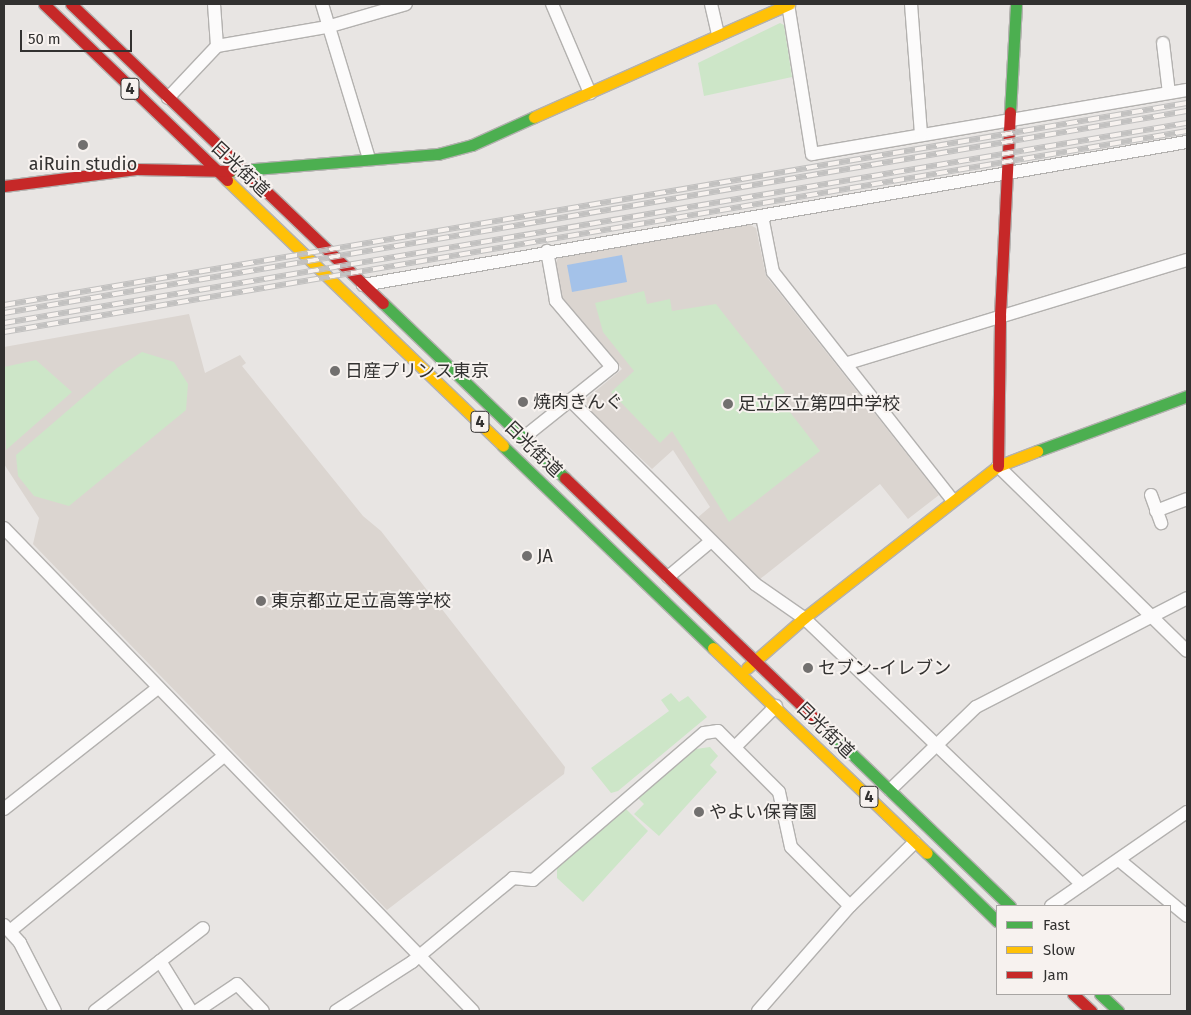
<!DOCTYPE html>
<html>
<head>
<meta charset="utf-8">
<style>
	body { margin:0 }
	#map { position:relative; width:1191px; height:1015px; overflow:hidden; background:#e8e5e3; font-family:"Fira Sans","Noto Sans JP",sans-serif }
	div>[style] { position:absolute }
	.built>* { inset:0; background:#dbd5d0 }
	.green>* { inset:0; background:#cde6c8 }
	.water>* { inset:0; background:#a4c2e9 }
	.roads { filter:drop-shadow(1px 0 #b3b1af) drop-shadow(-1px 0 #b3b1af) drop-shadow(0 1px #b3b1af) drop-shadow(0 -1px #b3b1af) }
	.street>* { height:12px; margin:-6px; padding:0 6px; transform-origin:6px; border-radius:6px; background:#fcfbfb }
	.fast>* { height:11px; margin:-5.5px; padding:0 5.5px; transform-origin:5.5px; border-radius:5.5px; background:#4caf50 }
	.slow>* { height:11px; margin:-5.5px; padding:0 5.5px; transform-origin:5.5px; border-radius:5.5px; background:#ffc107 }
	.jam>* { height:11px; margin:-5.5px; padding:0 5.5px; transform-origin:5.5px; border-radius:5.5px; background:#c62828 }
	.rail>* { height:5.5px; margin-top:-2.75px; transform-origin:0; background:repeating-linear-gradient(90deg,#f7f2ef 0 11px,#c2c1c0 0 22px); box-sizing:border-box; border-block:1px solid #c2c1c0 }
	.dots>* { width:14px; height:14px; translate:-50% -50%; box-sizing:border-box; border:2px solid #f7f2ef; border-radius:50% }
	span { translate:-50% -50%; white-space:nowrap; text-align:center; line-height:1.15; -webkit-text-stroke:4px #f7f2ef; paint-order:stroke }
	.shield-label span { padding:1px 4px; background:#f7f2ef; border:1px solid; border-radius:4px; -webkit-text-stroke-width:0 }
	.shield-label { font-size:16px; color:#323130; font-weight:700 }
	.poi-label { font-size:18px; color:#323130 }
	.left { translate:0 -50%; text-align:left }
	.street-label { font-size:18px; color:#323130 }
	.frame { position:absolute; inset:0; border:5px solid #323130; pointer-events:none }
	.legend { position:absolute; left:996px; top:905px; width:175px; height:90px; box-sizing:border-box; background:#f7f2ef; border:1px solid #a8a5a3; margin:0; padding:6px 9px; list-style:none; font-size:15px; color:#323130 }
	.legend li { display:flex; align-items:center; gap:10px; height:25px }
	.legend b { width:25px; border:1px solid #a8a5a3 }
	.scale { position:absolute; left:20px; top:30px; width:112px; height:22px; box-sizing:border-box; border:2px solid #323130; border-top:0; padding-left:6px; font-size:15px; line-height:18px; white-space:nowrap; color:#323130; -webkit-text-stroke:4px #f7f2ef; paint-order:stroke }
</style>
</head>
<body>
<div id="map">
	<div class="built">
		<i style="clip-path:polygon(748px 224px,756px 228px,766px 276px,939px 495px,908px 519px,880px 484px,760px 579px,696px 519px,710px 507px,673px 450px,652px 469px,587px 408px,586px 399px,622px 369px,563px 301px,556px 263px,559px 254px)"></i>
		<i style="clip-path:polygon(189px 314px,205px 373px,240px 355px,246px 363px,242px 366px,363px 516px,381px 531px,565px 767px,564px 774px,387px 910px,33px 544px,39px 518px,4px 464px,4px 347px)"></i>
	</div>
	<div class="green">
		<i style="clip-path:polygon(780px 23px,784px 25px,792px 77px,704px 96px,698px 63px)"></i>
		<i style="clip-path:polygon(644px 291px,647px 304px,670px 299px,672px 311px,716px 304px,785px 392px,779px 398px,820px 451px,729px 522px,672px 431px,660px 443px,611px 392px,634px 371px,603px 332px,595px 303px)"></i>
		<i style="clip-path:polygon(142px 352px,174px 362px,188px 384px,186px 410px,69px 506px,34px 496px,18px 476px,16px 455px,117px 368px)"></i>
		<i style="clip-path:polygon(36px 360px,72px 392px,6px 450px,4px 367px)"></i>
		<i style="clip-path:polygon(671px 693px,679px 702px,688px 696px,707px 717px,618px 791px,611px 793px,591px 768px,669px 711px,661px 700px)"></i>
		<i style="clip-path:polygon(710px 747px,718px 756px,710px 765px,717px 772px,659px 836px,634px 814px,644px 804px,638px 798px,696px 749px)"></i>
		<i style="clip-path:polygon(625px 808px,648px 831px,583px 902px,557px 878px,557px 868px)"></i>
	</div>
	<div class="water">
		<i style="clip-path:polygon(622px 255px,627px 282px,572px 292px,567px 265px)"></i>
	</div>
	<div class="roads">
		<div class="street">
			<i style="left:322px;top:4px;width:162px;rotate:73.1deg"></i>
			<i style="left:552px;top:4px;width:97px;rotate:66.9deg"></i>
			<i style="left:711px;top:4px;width:32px;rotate:77deg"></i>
			<i style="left:788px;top:4px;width:152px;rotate:80.9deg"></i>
			<i style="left:812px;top:154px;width:380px;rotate:-9.7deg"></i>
			<i style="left:911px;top:4px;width:131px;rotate:85.6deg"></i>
			<i style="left:1163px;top:43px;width:50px;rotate:83.2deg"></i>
			<i style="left:217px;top:46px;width:112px;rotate:-9.8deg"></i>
			<i style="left:327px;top:27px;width:82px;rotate:-16.2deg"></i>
			<i style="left:168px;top:98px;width:71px;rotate:-46.7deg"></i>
			<i style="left:217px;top:46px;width:42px;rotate:-94.1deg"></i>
			<i style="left:762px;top:216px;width:57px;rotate:78.9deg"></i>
			<i style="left:773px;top:272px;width:291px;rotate:51.8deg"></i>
			<i style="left:363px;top:285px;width:836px;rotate:-9.85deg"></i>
			<i style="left:848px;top:363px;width:354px;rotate:-16.9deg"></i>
			<i style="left:570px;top:400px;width:261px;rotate:44.8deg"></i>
			<i style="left:755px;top:584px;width:60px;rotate:34.8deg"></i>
			<i style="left:804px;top:618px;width:385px;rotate:43.8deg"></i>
			<i style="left:523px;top:438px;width:114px;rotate:-38.6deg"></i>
			<i style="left:612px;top:367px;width:87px;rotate:-130.3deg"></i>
			<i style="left:556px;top:301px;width:51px;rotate:-100.2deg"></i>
			<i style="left:998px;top:466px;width:264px;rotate:44.4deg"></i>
			<i style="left:1151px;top:495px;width:30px;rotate:70deg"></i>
			<i style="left:1156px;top:511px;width:33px;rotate:-21deg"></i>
			<i style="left:4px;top:528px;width:673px;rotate:45.84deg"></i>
			<i style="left:668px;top:577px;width:56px;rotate:-39.9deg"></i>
			<i style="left:735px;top:747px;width:58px;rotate:-45deg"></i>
			<i style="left:890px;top:790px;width:120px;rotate:-44deg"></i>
			<i style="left:976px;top:707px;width:237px;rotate:-27.3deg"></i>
			<i style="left:4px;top:809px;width:196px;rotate:-38.2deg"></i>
			<i style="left:1119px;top:860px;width:88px;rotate:39.5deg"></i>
			<i style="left:1051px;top:906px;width:165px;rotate:-34.7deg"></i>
			<i style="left:4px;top:925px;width:24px;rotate:48deg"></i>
			<i style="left:20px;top:943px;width:76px;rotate:62.8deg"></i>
			<i style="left:10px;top:931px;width:276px;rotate:-39.3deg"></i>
			<i style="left:160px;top:961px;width:59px;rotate:58.2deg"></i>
			<i style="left:95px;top:1011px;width:136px;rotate:-37.5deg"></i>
			<i style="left:197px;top:1011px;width:48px;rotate:-34deg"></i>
			<i style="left:237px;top:984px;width:37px;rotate:46deg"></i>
			<i style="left:336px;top:1011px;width:90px;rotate:-32.8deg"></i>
			<i style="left:412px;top:962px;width:131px;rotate:-39.7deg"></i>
			<i style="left:513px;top:878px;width:20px;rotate:6deg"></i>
			<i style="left:533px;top:880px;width:225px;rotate:-40.7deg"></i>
			<i style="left:704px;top:733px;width:14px;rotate:-8deg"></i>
			<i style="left:718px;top:731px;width:86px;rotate:45deg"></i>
			<i style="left:779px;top:792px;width:56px;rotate:77.7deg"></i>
			<i style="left:791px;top:847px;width:83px;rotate:45deg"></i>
			<i style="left:758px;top:1011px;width:140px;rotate:-48.8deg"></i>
			<i style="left:850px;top:906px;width:91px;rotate:-44.6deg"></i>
		</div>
		<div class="fast">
			<i style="left:1010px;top:112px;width:108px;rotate:-86.8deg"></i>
			<i style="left:230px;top:171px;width:209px;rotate:-4.7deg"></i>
			<i style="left:438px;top:154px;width:35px;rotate:-15deg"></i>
			<i style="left:472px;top:145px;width:68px;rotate:-24.3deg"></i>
			<i style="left:383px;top:303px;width:252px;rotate:43.9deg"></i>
			<i style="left:503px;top:446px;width:291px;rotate:43.9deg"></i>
			<i style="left:1037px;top:451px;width:160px;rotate:-20.1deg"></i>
			<i style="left:825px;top:728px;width:257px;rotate:43.9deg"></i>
			<i style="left:927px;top:853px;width:98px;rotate:44.2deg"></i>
			<i style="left:1100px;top:994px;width:25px;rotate:43deg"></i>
		</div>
		<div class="slow">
			<i style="left:534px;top:117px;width:279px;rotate:-23.9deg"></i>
			<i style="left:227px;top:180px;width:383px;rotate:43.9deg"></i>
			<i style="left:713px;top:648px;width:296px;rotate:43.8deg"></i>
			<i style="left:747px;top:668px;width:76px;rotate:-41.3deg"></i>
			<i style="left:804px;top:618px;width:246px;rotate:-38.1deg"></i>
			<i style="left:998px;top:466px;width:42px;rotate:-21deg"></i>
		</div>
		<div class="jam">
			<i style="left:44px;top:4px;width:254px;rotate:43.9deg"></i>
			<i style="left:71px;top:4px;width:432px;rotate:43.8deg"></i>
			<i style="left:4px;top:186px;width:133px;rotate:-7.3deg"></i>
			<i style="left:136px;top:169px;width:94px;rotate:1.2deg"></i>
			<i style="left:998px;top:466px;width:151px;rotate:-89.2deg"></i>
			<i style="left:1000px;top:315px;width:203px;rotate:-87.2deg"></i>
			<i style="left:565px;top:478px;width:361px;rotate:43.9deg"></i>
			<i style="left:1073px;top:994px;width:25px;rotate:43deg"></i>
		</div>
	</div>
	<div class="rail">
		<i style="left:4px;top:305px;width:1200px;rotate:-9.69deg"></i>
		<i style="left:4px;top:313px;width:1200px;rotate:-9.69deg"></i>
		<i style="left:4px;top:323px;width:1200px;rotate:-9.6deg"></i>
		<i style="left:4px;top:332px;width:1200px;rotate:-9.64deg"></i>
	</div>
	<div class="dots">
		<i style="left:83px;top:145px;background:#72706f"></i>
		<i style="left:335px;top:371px;background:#72706f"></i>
		<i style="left:523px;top:402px;background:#72706f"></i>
		<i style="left:728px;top:404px;background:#72706f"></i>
		<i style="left:527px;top:556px;background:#72706f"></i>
		<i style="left:261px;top:601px;background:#72706f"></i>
		<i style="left:808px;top:668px;background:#72706f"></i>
		<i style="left:699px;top:812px;background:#72706f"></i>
	</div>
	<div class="shield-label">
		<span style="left:130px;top:89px">4</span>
		<span style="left:480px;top:422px">4</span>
		<span style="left:869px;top:797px">4</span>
	</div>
	<div class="poi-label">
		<span style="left:83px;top:164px">aiRuin studio</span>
		<span class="left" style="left:345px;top:371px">日産プリンス東京</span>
		<span class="left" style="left:533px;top:402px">焼肉きんぐ</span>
		<span class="left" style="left:738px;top:404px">足立区立第四中学校</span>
		<span class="left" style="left:537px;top:556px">JA</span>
		<span class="left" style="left:271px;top:601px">東京都立足立高等学校</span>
		<span class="left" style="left:818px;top:668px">セブン-イレブン</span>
		<span class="left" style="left:709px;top:812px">やよい保育園</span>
	</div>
	<div class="street-label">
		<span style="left:240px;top:169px;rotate:43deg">日光街道</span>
		<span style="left:533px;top:449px;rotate:44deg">日光街道</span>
		<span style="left:825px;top:730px;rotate:44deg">日光街道</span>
	</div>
	<div class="frame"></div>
	<ul class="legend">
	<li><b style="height:6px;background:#4caf50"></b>Fast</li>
	<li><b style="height:6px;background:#ffc107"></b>Slow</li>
	<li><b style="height:6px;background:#c62828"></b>Jam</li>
	</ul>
	<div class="scale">50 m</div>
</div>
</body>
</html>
